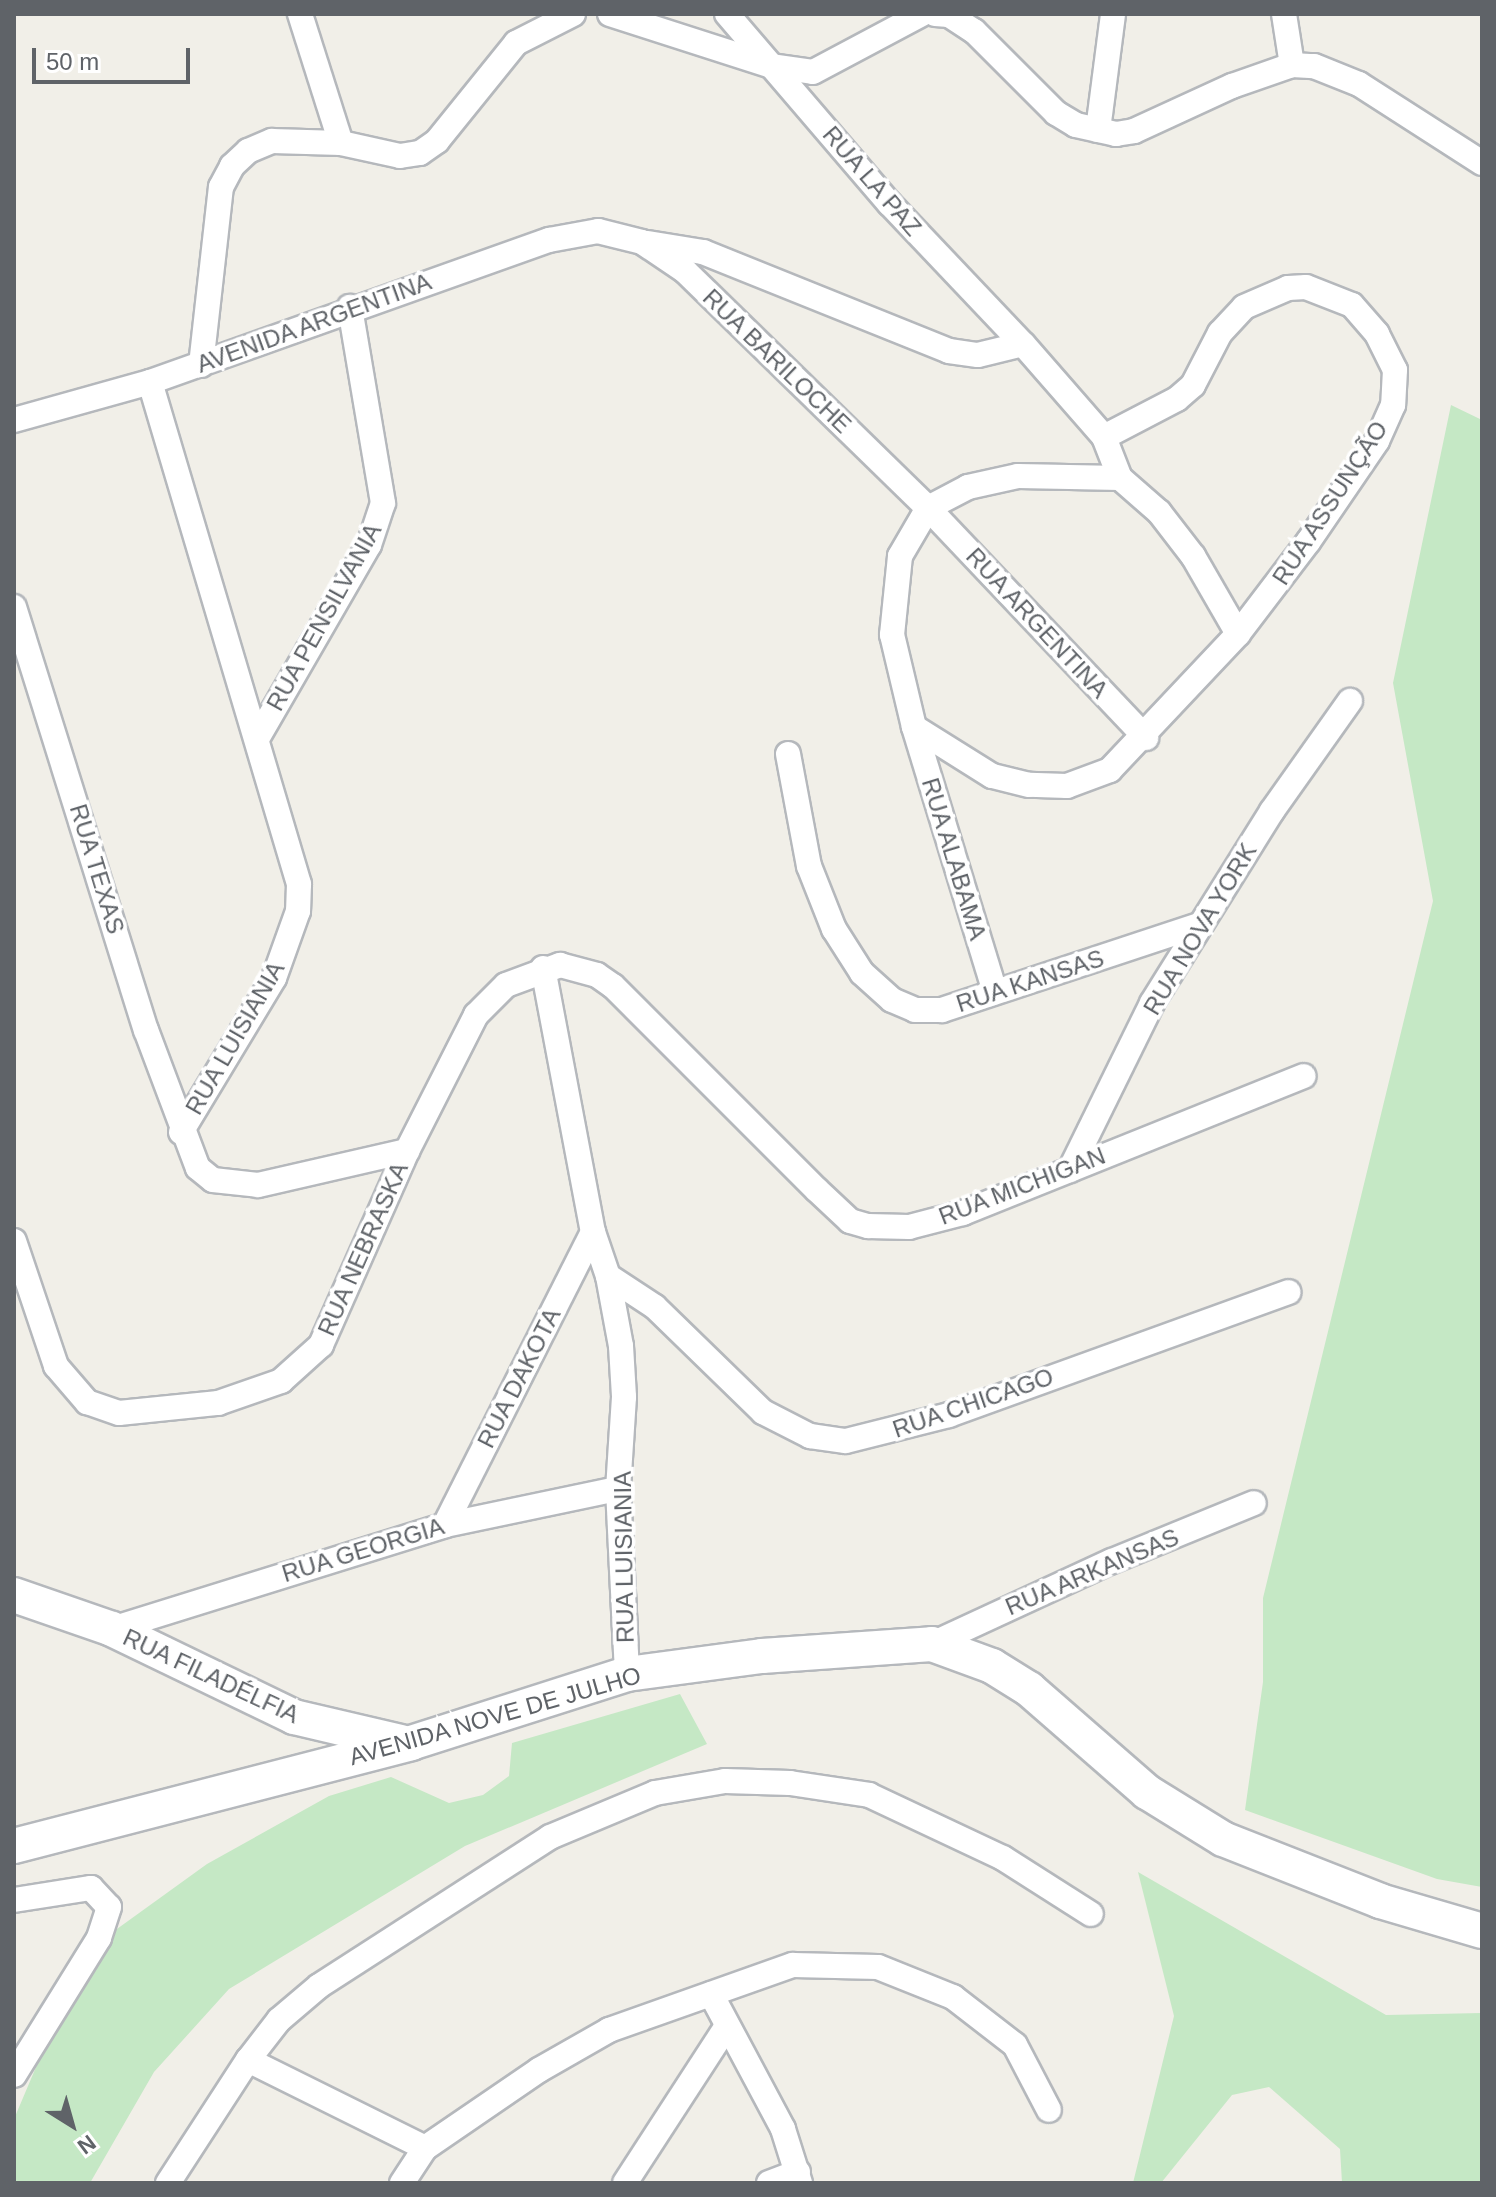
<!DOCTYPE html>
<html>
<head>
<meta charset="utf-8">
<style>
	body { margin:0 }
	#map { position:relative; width:1496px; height:2197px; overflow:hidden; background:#f1efe8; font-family:Helvetica,sans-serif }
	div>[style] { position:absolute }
	.green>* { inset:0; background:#c5e8c5 }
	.roads { filter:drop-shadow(2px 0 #b5b8bc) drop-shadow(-2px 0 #b5b8bc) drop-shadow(0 2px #b5b8bc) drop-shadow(0 -2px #b5b8bc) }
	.minor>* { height:24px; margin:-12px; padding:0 12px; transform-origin:12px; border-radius:12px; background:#fff }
	.secondary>* { height:34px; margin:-17px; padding:0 17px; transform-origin:17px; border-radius:17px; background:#fff }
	span { translate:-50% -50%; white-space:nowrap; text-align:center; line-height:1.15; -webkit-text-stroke:7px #fff; paint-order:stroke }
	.street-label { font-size:24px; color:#5f6368 }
	.frame { position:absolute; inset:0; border:16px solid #5f6368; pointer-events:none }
	.north { position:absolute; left:32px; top:2085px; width:80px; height:80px; -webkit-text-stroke:6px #fff; paint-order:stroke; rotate:143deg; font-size:22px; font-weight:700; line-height:32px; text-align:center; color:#5f6368 }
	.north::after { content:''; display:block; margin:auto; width:28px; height:36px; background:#5f6368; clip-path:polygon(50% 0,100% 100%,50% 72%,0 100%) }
	.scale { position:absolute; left:32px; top:48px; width:158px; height:36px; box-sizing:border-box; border:4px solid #5f6368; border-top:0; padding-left:10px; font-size:24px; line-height:28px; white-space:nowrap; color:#5f6368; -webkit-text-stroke:6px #fff; paint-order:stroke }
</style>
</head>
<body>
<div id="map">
	<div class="green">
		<i style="clip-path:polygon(1451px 405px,1482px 420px,1482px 1887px,1437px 1879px,1245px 1810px,1263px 1682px,1263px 1598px,1433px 901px,1393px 683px)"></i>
		<i style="clip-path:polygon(680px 1694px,707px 1744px,465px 1846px,229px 1989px,154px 2072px,90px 2183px,14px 2183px,14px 2119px,56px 2020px,110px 1934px,207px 1864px,329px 1796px,391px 1777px,449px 1803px,483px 1795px,509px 1776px,512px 1743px)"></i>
		<i style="clip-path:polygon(1138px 1872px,1386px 2015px,1482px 2013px,1482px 2183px,1342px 2183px,1340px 2149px,1269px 2087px,1232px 2095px,1161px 2183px,1133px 2183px,1174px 2016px)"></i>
	</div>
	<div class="roads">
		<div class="minor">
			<i style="left:300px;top:14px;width:135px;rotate:72.4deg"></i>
			<i style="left:610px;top:14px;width:170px;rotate:17.8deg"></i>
			<i style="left:772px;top:66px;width:41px;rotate:8.3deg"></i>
			<i style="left:813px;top:72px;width:123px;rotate:-28deg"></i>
			<i style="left:727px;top:14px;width:250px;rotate:49.4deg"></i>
			<i style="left:890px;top:204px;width:193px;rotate:46.5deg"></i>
			<i style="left:935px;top:14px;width:14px;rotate:4deg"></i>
			<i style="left:949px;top:15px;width:30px;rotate:33deg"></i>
			<i style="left:974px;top:31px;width:116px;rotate:45deg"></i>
			<i style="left:1056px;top:113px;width:23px;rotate:31deg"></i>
			<i style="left:1076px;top:125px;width:41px;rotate:12.7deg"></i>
			<i style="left:1116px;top:134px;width:18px;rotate:-9deg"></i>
			<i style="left:1134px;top:131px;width:108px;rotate:-24.7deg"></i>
			<i style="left:1232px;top:86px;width:64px;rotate:-19.3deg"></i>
			<i style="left:1292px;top:65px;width:22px;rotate:3deg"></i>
			<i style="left:1314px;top:66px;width:48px;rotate:21.8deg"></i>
			<i style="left:1359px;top:84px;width:146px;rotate:32.7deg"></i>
			<i style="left:1284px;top:14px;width:52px;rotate:81.1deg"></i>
			<i style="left:1098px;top:130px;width:117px;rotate:-82.6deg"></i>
			<i style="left:648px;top:243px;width:56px;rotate:9.3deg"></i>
			<i style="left:703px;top:252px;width:265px;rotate:21.9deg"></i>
			<i style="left:949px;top:351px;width:29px;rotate:8deg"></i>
			<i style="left:978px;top:355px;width:46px;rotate:-13.7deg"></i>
			<i style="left:1023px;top:344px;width:123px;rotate:48.9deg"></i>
			<i style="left:1104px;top:437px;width:44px;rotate:68.7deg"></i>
			<i style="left:201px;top:365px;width:179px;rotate:-83.6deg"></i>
			<i style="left:221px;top:187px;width:24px;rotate:-62deg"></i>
			<i style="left:232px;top:166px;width:22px;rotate:-43deg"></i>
			<i style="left:248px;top:151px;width:26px;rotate:-23deg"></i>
			<i style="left:272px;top:141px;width:69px;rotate:1.7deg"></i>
			<i style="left:341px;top:143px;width:60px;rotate:12.4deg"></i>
			<i style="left:400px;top:156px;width:20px;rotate:-9deg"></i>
			<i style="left:420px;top:153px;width:21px;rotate:-35deg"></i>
			<i style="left:437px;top:141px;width:126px;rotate:-51.1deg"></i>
			<i style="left:516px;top:43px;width:64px;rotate:-27deg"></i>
			<i style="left:150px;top:382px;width:524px;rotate:73.47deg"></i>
			<i style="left:299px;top:884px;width:27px;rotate:92deg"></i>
			<i style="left:298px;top:911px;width:71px;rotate:109.7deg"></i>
			<i style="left:274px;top:978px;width:180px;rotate:121.1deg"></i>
			<i style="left:14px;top:420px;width:141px;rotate:-15.6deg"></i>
			<i style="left:150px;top:382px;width:424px;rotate:-19.6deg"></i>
			<i style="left:549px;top:240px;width:50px;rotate:-10.4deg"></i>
			<i style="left:598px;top:231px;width:45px;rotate:14deg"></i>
			<i style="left:642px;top:242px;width:52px;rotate:34deg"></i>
			<i style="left:685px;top:271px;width:339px;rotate:44.3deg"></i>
			<i style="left:928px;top:508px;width:317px;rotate:46.5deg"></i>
			<i style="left:1104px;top:437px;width:82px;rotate:-27.5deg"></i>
			<i style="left:1177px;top:399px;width:21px;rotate:-41deg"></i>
			<i style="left:1193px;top:385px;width:59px;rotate:-62.6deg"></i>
			<i style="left:1220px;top:333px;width:35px;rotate:-47deg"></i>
			<i style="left:1244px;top:307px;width:48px;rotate:-23.4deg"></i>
			<i style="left:1288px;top:288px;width:18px;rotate:-3deg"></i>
			<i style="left:1306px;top:287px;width:49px;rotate:21.4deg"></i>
			<i style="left:1352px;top:305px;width:38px;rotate:49deg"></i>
			<i style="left:1377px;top:334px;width:40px;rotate:63.4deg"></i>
			<i style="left:1395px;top:370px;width:35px;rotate:93deg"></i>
			<i style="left:1393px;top:405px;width:39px;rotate:114deg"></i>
			<i style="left:1377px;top:441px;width:122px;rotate:124.3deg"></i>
			<i style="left:1308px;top:542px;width:116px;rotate:127.3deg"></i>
			<i style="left:1238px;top:634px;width:187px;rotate:133.3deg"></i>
			<i style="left:1110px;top:770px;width:46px;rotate:159.6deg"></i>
			<i style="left:1067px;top:786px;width:38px;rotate:-178deg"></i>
			<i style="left:1029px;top:785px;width:38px;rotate:-166deg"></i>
			<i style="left:992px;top:776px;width:92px;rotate:-147.9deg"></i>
			<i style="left:914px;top:727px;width:95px;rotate:-103.4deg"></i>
			<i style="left:892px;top:635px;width:79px;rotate:-84.2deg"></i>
			<i style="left:900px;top:556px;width:56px;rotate:-59.7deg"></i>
			<i style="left:928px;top:508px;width:45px;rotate:-27.7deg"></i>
			<i style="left:968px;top:487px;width:51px;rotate:-12.4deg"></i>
			<i style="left:1018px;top:476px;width:102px;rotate:1.1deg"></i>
			<i style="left:1120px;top:478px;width:52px;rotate:41.1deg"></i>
			<i style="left:1159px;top:512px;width:56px;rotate:52.3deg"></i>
			<i style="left:1193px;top:556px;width:90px;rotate:60deg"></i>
			<i style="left:14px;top:607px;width:443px;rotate:72.7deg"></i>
			<i style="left:146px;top:1030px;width:147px;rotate:69.4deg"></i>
			<i style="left:198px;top:1168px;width:19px;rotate:39deg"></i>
			<i style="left:213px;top:1180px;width:45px;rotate:6.3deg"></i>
			<i style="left:258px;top:1185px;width:153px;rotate:-12.9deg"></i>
			<i style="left:914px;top:727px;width:277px;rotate:73deg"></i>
			<i style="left:258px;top:737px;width:222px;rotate:-60deg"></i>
			<i style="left:369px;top:545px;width:44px;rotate:-71.6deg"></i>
			<i style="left:383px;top:503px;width:199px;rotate:-99.6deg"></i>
			<i style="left:788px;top:754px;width:114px;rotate:79.4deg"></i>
			<i style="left:809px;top:866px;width:68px;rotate:68.4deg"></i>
			<i style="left:834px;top:929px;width:52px;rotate:57.5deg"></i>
			<i style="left:862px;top:973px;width:40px;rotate:42deg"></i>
			<i style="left:892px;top:1000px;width:25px;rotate:23deg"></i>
			<i style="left:915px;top:1010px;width:27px"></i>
			<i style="left:942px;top:1010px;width:271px;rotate:-18.3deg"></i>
			<i style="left:543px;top:968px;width:269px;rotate:79.3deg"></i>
			<i style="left:593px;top:1232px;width:46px;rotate:71.2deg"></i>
			<i style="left:608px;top:1276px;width:71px;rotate:79.5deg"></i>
			<i style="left:621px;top:1346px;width:51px;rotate:86.6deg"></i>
			<i style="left:624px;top:1397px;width:92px;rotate:93.7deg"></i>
			<i style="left:618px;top:1489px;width:185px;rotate:87.2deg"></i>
			<i style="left:1070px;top:1170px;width:186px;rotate:-63.8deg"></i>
			<i style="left:1152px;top:1003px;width:226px;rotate:-58deg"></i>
			<i style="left:1272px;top:811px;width:135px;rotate:-54.7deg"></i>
			<i style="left:14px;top:1241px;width:132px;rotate:71.4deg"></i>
			<i style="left:56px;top:1366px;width:48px;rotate:49.3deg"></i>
			<i style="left:87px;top:1402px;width:34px;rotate:19deg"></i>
			<i style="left:119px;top:1413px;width:100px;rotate:-5.8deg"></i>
			<i style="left:218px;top:1403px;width:67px;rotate:-19.2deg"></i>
			<i style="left:281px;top:1381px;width:54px;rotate:-42deg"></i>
			<i style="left:321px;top:1345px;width:212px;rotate:-66.1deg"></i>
			<i style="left:407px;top:1151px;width:153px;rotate:-63.1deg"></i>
			<i style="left:476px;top:1015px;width:42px;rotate:-45deg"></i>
			<i style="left:506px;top:985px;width:58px;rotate:-20.3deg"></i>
			<i style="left:560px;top:965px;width:38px;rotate:15deg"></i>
			<i style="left:597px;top:975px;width:19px;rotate:35deg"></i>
			<i style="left:613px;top:986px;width:288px;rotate:45deg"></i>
			<i style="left:817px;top:1190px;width:45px;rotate:43.2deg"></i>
			<i style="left:850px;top:1221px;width:19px;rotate:16deg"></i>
			<i style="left:868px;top:1226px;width:41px;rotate:1.4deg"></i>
			<i style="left:909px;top:1227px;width:56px;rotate:-14.5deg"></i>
			<i style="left:963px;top:1213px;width:367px;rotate:-21.9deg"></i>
			<i style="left:608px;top:1276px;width:56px;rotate:33.4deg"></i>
			<i style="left:655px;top:1307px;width:151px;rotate:44.2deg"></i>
			<i style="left:763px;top:1412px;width:53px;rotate:27.1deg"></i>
			<i style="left:810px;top:1436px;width:36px;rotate:8deg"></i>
			<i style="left:846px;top:1441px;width:106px;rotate:-14.2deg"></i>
			<i style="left:949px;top:1415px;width:361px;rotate:-19.9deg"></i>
			<i style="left:445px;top:1525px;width:328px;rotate:-63.2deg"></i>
			<i style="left:112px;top:1629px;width:349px;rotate:-17.3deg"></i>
			<i style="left:445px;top:1525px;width:177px;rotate:-11.8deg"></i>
			<i style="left:932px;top:1644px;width:198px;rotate:-24.8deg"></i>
			<i style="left:1112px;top:1561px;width:153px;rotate:-22.2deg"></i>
			<i style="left:14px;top:1900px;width:78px;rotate:-8.9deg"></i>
			<i style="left:91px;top:1888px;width:26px;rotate:47deg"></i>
			<i style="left:109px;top:1907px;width:33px;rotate:108deg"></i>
			<i style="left:99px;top:1938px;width:161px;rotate:121.8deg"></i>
			<i style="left:711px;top:1994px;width:153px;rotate:61.9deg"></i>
			<i style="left:783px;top:2129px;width:57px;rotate:72.5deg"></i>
			<i style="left:248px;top:2060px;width:198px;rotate:26.4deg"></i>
			<i style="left:168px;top:2183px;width:147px;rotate:-57deg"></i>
			<i style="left:248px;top:2060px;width:51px;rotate:-52.2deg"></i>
			<i style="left:279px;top:2020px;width:52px;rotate:-40.4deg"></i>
			<i style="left:319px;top:1986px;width:275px;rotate:-32.8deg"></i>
			<i style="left:550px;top:1837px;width:114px;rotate:-22.7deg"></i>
			<i style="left:655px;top:1793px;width:71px;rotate:-9.7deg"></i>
			<i style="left:725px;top:1781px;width:65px;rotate:1.8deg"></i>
			<i style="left:790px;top:1783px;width:80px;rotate:8.6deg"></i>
			<i style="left:869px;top:1795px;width:148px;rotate:25.2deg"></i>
			<i style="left:1003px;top:1858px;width:104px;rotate:32.5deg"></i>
			<i style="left:402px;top:2183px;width:42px;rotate:-56.7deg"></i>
			<i style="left:425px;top:2148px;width:138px;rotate:-34.4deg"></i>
			<i style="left:539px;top:2070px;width:81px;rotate:-29.7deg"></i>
			<i style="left:609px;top:2030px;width:195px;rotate:-19.5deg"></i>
			<i style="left:793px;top:1965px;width:85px;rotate:1.3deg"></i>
			<i style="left:878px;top:1967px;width:81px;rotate:21.8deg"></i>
			<i style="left:953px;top:1997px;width:78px;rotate:37.7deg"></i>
			<i style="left:1015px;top:2045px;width:73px;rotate:62.4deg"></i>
			<i style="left:625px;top:2183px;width:187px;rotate:-57deg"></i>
			<i style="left:769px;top:2183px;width:31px;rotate:-21deg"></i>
		</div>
		<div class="secondary">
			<i style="left:14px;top:1595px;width:104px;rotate:19.1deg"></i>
			<i style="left:112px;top:1629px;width:202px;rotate:25.8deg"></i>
			<i style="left:294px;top:1717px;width:110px;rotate:13.2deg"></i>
			<i style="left:14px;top:1846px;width:410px;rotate:-14.5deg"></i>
			<i style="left:411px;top:1743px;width:227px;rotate:-17.7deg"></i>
			<i style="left:627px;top:1674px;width:136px;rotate:-7.6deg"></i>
			<i style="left:762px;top:1656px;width:170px;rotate:-4deg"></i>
			<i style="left:932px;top:1644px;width:64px;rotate:20.1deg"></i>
			<i style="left:992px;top:1666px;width:44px;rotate:31.9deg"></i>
			<i style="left:1029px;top:1689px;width:157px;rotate:41.1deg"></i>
			<i style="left:1147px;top:1792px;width:89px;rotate:31.7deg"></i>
			<i style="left:1223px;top:1839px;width:169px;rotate:21.5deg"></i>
			<i style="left:1380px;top:1901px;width:106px;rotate:16.4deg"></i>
		</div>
	</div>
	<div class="street-label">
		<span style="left:872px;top:181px;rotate:49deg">RUA LA PAZ</span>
		<span style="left:314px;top:323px;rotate:-20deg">AVENIDA ARGENTINA</span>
		<span style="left:777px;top:361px;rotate:44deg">RUA BARILOCHE</span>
		<span style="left:1330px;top:503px;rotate:-57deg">RUA ASSUNÇÃO</span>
		<span style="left:324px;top:617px;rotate:-61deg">RUA PENSILVANIA</span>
		<span style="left:1037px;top:623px;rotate:47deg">RUA ARGENTINA</span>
		<span style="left:954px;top:859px;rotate:73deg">RUA ALABAMA</span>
		<span style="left:97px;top:869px;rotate:73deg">RUA TEXAS</span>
		<span style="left:1200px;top:929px;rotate:-59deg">RUA NOVA YORK</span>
		<span style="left:1030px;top:981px;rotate:-18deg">RUA KANSAS</span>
		<span style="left:235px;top:1038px;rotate:-60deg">RUA LUISIANIA</span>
		<span style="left:1022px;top:1186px;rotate:-21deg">RUA MICHIGAN</span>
		<span style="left:363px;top:1249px;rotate:-66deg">RUA NEBRASKA</span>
		<span style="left:519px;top:1378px;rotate:-63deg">RUA DAKOTA</span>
		<span style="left:973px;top:1403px;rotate:-19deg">RUA CHICAGO</span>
		<span style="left:363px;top:1550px;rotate:-17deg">RUA GEORGIA</span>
		<span style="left:624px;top:1557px;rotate:-91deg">RUA LUISIANIA</span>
		<span style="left:1092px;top:1572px;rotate:-23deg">RUA ARKANSAS</span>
		<span style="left:211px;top:1676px;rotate:25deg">RUA FILADÉLFIA</span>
		<span style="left:495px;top:1716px;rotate:-16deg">AVENIDA NOVE DE JULHO</span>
	</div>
	<div class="frame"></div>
	<div class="north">N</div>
	<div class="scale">50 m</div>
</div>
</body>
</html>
